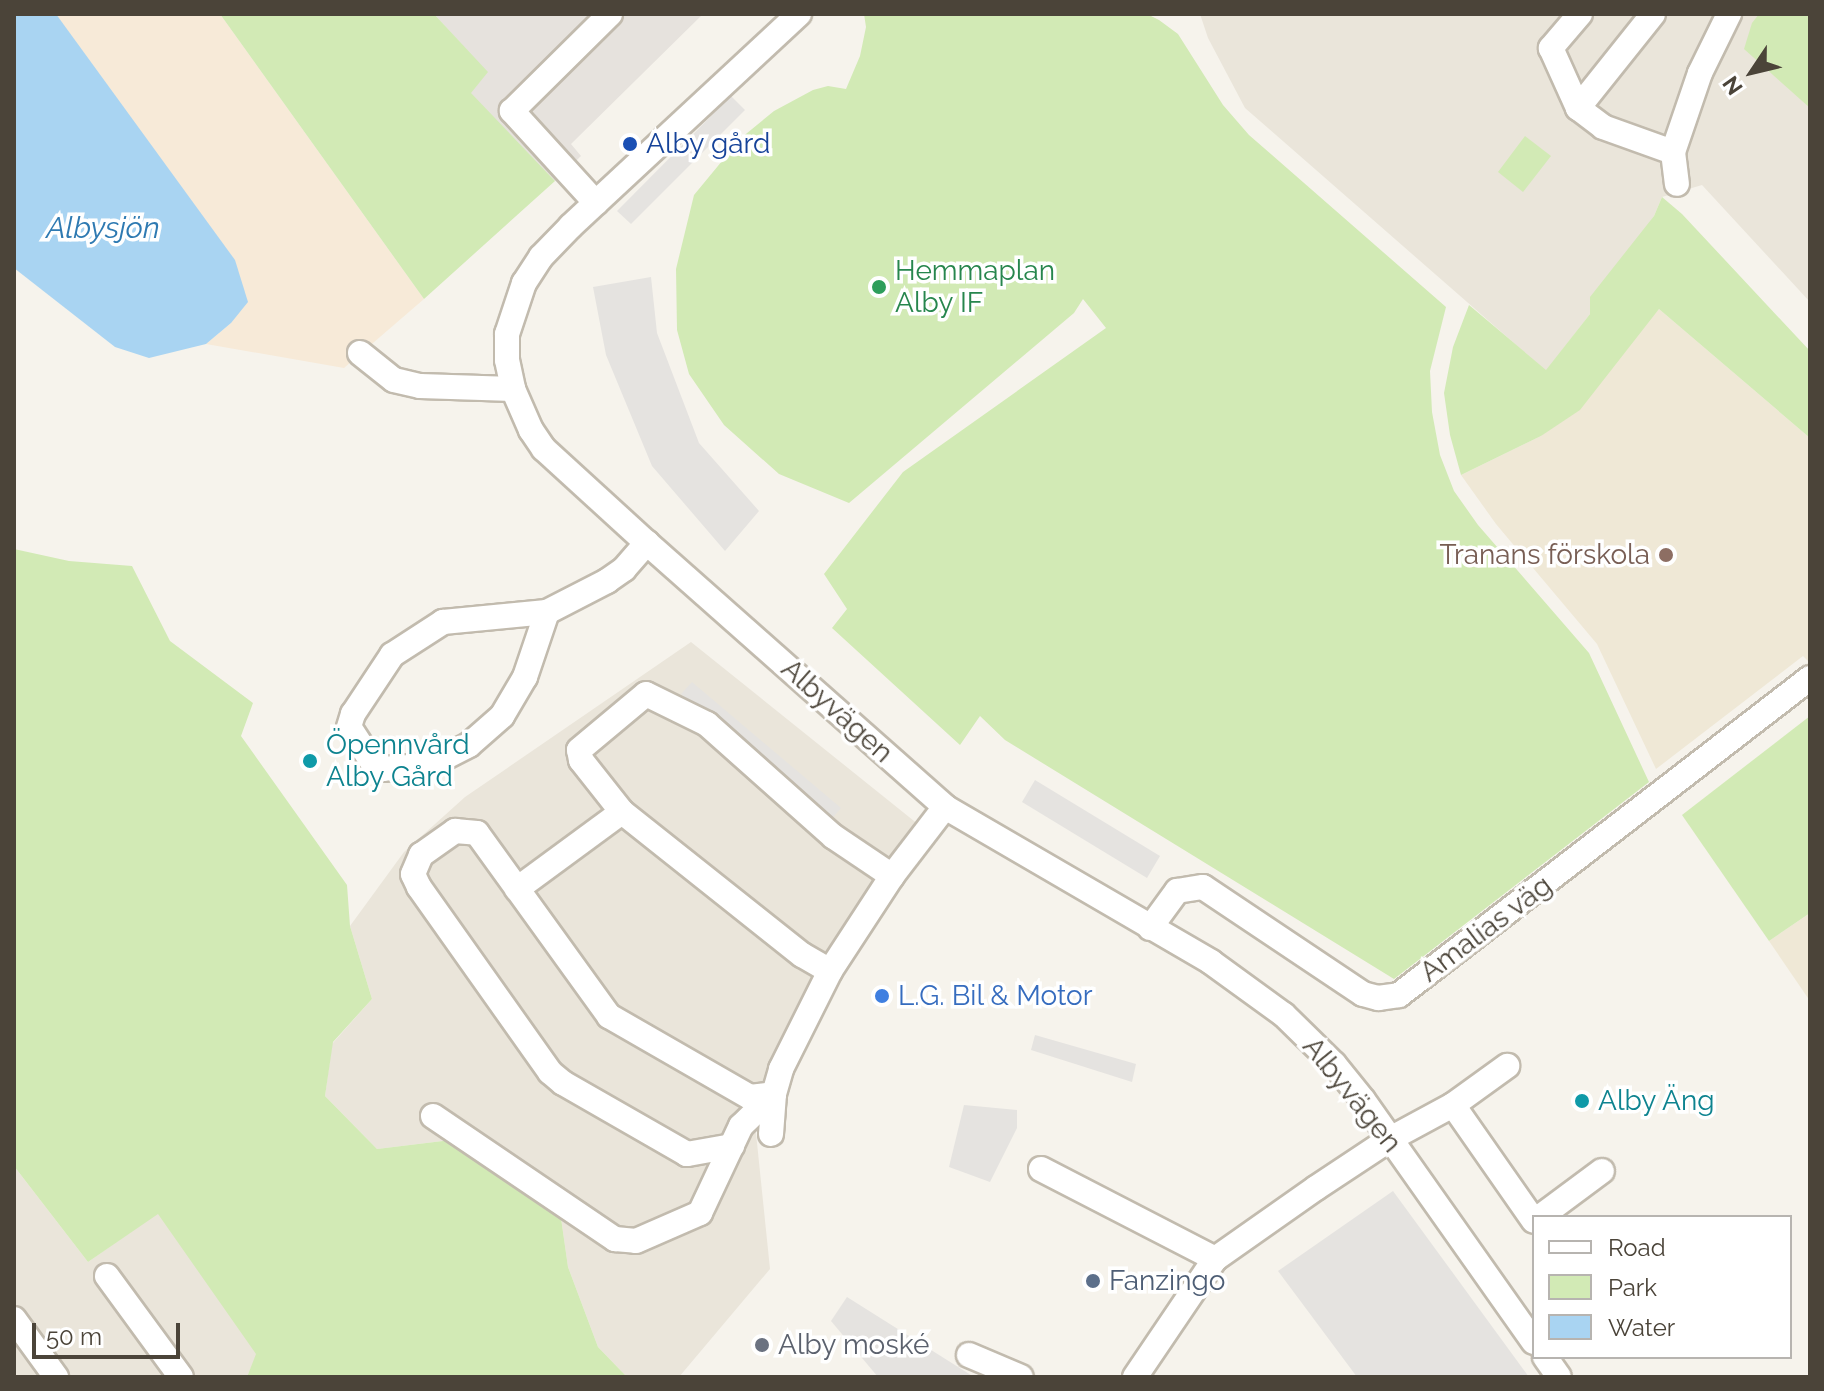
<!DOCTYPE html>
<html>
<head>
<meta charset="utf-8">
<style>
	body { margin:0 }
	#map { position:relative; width:1824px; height:1391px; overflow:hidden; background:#f6f3ec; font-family:Raleway,sans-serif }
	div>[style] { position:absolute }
	.residential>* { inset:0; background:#eae5da }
	.commercial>* { inset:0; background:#f7ead8 }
	.industrial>* { inset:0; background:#e6e2dd }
	.education>* { inset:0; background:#efe8d6 }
	.green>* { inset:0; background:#d2eab5 }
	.parking>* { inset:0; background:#e5e3e0 }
	.water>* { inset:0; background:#a9d4f2 }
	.roads { filter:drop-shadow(2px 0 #c2bbae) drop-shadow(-2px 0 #c2bbae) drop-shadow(0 2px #c2bbae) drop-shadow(0 -2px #c2bbae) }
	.minor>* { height:24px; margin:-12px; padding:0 12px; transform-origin:12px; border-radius:12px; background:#fff }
	.dots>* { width:22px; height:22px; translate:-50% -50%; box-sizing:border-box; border:4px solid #fff; border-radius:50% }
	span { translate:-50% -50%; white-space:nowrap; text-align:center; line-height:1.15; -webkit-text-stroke:7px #fff; paint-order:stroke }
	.transit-label { font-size:28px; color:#164399 }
	.left { translate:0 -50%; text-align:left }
	.leisure-label { font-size:28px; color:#27864d }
	.education-label { font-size:28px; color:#785e54 }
	.right { translate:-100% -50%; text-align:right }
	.street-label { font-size:28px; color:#4b4439 }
	.culture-label { font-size:28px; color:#0d838f }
	.shop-label { font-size:28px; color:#366cbe }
	.service-label { font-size:28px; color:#4e5e75 }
	.worship-label { font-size:28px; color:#5b616d }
	.water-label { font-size:30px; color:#2e7ab2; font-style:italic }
	.frame { position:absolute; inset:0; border:16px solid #4b4439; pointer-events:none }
	.legend { position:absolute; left:1532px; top:1215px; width:260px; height:144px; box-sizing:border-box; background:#fff; border:2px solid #b7b4b0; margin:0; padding:10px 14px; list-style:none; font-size:24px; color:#4b4439 }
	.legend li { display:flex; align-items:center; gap:16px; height:40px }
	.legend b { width:40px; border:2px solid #b7b4b0 }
	.north { position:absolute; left:1712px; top:32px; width:80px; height:80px; -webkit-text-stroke:6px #fff; paint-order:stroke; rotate:235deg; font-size:22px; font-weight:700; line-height:32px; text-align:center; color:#4b4439 }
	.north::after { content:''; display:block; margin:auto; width:28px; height:36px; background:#4b4439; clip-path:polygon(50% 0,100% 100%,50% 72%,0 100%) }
	.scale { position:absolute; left:32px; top:1323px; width:148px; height:36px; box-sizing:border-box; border:4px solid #4b4439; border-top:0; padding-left:10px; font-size:24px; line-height:28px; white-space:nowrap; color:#4b4439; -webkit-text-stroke:6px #fff; paint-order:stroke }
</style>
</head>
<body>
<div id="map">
	<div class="residential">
		<i style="clip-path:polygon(1200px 14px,1810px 14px,1810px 302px,1702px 185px,1662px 197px,1654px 216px,1590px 314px,1546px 371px,1245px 108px,1208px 38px)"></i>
		<i style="clip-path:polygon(691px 642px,924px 829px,843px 929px,753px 1104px,770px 1269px,679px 1377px,627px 1377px,598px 1347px,568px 1267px,561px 1218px,451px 1140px,377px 1149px,325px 1096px,332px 1044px,372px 999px,350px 926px,404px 852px,465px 797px)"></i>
		<i style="clip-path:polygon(14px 1166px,88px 1262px,158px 1213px,257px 1354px,247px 1377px,14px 1377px)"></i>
	</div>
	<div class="commercial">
		<i style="clip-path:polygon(56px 14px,220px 14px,424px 299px,344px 368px,206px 344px,231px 323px)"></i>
	</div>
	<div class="industrial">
		<i style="clip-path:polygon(434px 14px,703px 14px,571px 144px,581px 156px,555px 181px,470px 93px,487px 72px)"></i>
	</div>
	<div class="education">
		<i style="clip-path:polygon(1659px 309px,1810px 438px,1810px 663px,1803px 656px,1656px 769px,1597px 644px,1496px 524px,1461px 475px,1541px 436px)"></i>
		<i style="clip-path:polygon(1810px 913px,1810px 1001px,1769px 941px)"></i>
	</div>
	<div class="green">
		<i style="clip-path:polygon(220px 14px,434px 14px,488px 72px,471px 93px,555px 181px,424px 299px)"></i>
		<i style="clip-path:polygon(864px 14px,1147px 14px,1159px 20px,1178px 34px,1223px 105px,1249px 135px,1446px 307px,1430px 371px,1432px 412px,1440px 455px,1454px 491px,1478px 525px,1589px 653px,1649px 782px,1394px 979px,1005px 740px,980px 716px,960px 745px,832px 628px,847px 609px,824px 574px,903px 472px,1106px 328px,1083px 299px,1074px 313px,849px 503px,779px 474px,724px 425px,689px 374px,677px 330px,676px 269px,694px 195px,741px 138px,774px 111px,813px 90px,828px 86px,846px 89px,860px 56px,866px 27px)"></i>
		<i style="clip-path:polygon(1759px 14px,1810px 14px,1810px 108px,1744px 49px,1752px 23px)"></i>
		<i style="clip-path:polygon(1525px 136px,1551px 156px,1523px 192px,1498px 172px)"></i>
		<i style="clip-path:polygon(1662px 197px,1682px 214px,1810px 351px,1810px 438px,1659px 309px,1580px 410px,1541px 436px,1461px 475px,1450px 435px,1444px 393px,1453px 347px,1469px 305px,1546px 370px,1590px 314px,1590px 297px,1654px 216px)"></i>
		<i style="clip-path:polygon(14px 549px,69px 561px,132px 566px,170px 641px,253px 703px,241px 736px,347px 885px,350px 926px,372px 999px,333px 1042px,325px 1096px,377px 1149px,451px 1140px,561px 1218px,568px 1267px,598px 1347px,627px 1377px,247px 1377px,256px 1354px,158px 1214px,88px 1262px,14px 1166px)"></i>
		<i style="clip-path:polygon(1810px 716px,1810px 913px,1769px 941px,1682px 815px)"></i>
	</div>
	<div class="parking">
		<i style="clip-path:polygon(731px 96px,745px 110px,631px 224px,617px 211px)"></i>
		<i style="clip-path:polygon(651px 277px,657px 333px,699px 443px,759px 511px,725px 551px,652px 466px,606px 355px,593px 287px)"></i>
		<i style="clip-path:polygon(692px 682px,841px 808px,830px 821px,681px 694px)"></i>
		<i style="clip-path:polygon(1035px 780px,1160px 856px,1147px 878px,1022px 802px)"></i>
		<i style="clip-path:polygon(1035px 1035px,1136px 1064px,1132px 1082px,1031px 1050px)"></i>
		<i style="clip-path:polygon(964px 1105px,1017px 1110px,1017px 1128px,990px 1182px,949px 1167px)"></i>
		<i style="clip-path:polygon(1393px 1191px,1529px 1377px,1357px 1377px,1278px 1271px)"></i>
		<i style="clip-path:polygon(847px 1297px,974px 1377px,878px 1377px,831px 1321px)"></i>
	</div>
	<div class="water">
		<i style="clip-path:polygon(14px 14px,56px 14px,235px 260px,248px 302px,231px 323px,206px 344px,149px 358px,115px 347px,14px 268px)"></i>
	</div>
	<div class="roads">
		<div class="minor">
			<i style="left:799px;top:14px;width:311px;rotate:137.1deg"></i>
			<i style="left:571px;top:226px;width:43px;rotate:134.1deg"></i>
			<i style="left:541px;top:257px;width:31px;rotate:123deg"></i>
			<i style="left:524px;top:283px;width:54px;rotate:108.4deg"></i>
			<i style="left:507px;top:334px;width:26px;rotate:90deg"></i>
			<i style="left:507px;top:360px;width:30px;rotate:78deg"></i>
			<i style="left:513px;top:389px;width:45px;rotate:66.3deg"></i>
			<i style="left:531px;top:430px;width:23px;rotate:56deg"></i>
			<i style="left:544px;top:449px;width:139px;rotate:42.4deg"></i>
			<i style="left:647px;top:543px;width:398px;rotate:41.5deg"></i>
			<i style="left:945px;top:807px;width:308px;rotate:30.2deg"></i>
			<i style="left:1211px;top:962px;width:90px;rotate:36deg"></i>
			<i style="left:1284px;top:1015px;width:70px;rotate:44.4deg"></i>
			<i style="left:1334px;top:1064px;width:46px;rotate:51.1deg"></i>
			<i style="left:1363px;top:1100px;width:296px;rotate:54.8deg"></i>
			<i style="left:1580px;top:14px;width:45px;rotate:130.5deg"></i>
			<i style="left:1551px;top:48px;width:66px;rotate:65.8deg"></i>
			<i style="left:1578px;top:108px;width:31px;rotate:37deg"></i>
			<i style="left:1603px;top:127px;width:74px;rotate:19.7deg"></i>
			<i style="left:1673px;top:152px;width:83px;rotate:-71.1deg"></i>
			<i style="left:1700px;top:73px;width:66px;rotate:-63.8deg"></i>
			<i style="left:1578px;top:108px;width:120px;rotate:-51.4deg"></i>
			<i style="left:1673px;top:152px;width:32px;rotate:83deg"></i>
			<i style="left:596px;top:203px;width:125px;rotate:-132.4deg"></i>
			<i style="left:512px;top:111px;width:138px;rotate:-44.7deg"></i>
			<i style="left:360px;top:353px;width:43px;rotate:38.5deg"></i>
			<i style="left:394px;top:380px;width:27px;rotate:13deg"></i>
			<i style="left:420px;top:386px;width:93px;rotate:1.8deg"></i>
			<i style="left:547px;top:612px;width:69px;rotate:108.7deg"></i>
			<i style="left:525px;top:677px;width:45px;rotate:120.5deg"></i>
			<i style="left:502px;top:716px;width:44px;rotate:138.7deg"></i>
			<i style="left:469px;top:745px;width:28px;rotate:153deg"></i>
			<i style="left:444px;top:758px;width:35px;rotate:165deg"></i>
			<i style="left:410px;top:767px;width:27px;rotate:176deg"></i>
			<i style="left:383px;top:769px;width:10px;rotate:-156deg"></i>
			<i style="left:374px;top:765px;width:45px;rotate:-123.3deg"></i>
			<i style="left:349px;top:727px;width:14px;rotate:-73deg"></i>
			<i style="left:353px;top:714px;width:71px;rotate:-56.5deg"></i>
			<i style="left:392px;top:655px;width:61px;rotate:-32.9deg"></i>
			<i style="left:443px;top:622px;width:104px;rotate:-5.5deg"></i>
			<i style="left:547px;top:612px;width:68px;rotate:-27.3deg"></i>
			<i style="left:607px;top:581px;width:21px;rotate:-35deg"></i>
			<i style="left:624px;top:569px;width:35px;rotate:-49deg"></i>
			<i style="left:517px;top:889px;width:130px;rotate:-36.3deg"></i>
			<i style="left:1150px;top:928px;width:46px;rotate:-53.9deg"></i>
			<i style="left:1177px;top:891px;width:26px;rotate:-9deg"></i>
			<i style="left:1203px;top:887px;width:192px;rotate:33.8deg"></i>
			<i style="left:1363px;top:994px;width:16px;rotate:15deg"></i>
			<i style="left:1378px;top:998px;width:21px;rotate:-8deg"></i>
			<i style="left:1399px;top:995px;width:519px;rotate:-37.64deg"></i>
			<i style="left:830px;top:971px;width:32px;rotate:-150deg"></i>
			<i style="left:802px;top:955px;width:230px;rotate:-141.5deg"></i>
			<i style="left:622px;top:812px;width:66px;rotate:-128.3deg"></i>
			<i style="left:581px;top:760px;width:10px;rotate:-101deg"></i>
			<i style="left:579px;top:750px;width:87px;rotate:-39.9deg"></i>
			<i style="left:646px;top:694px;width:68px;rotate:26.2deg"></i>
			<i style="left:707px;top:724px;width:170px;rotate:41.7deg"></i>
			<i style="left:834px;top:837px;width:70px;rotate:33.9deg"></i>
			<i style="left:1453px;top:1105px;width:141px;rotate:55.1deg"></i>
			<i style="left:433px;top:1116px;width:220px;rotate:34.1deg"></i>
			<i style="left:615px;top:1239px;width:21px;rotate:5deg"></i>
			<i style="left:636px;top:1241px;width:70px;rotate:-23.6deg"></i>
			<i style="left:700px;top:1213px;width:96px;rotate:-64.8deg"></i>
			<i style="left:741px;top:1126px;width:46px;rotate:-44.1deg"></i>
			<i style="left:771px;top:1134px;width:40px;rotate:-85.7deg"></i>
			<i style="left:774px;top:1094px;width:26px;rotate:-74deg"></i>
			<i style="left:781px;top:1069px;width:110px;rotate:-63.4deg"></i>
			<i style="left:830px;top:971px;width:113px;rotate:-56.9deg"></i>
			<i style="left:892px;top:876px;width:87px;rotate:-52.5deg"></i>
			<i style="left:732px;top:1146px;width:46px;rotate:169.9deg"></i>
			<i style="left:687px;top:1154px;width:143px;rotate:-150.2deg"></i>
			<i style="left:563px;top:1083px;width:17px;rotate:-140deg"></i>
			<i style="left:550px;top:1072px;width:227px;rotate:-125.3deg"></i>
			<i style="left:419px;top:887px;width:14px;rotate:-115deg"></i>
			<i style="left:413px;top:874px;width:21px;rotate:-67deg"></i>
			<i style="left:421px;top:855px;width:42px;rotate:-35.2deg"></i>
			<i style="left:455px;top:831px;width:22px;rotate:5deg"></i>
			<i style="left:477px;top:833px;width:226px;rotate:54.2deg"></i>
			<i style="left:609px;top:1016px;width:163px;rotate:29.9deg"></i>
			<i style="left:750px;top:1097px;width:24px;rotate:-7deg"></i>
			<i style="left:1041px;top:1169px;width:196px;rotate:27.3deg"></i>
			<i style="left:1540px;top:1217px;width:77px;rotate:-36.6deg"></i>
			<i style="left:107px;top:1276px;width:125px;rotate:53.8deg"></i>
			<i style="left:14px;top:1319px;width:72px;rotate:54.1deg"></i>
			<i style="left:969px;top:1355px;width:56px;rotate:22.9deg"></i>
			<i style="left:1545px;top:1357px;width:24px;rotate:55deg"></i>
			<i style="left:1135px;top:1377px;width:143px;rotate:-55.9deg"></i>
			<i style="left:1215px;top:1259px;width:123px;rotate:-35.1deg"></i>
			<i style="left:1316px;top:1188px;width:89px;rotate:-33.5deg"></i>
			<i style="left:1390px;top:1139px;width:72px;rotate:-28.4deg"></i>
			<i style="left:1453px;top:1105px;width:67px;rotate:-35.8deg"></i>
		</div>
	</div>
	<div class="dots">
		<i style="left:630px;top:144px;background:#1a4fb4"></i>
		<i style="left:879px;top:287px;background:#2e9e5b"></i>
		<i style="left:1666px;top:555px;background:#8d6e63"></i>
		<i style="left:310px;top:761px;background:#0f9aa8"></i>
		<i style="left:882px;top:996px;background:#3f7fe0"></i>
		<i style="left:1582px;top:1101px;background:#0f9aa8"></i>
		<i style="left:1093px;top:1281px;background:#5c6f8a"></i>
		<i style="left:762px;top:1345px;background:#6b7280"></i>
	</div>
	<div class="transit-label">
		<span class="left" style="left:646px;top:144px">Alby gård</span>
	</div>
	<div class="leisure-label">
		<span class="left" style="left:895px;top:287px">Hemmaplan<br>Alby IF</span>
	</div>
	<div class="education-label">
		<span class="right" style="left:1650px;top:555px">Tranans förskola</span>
	</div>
	<div class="street-label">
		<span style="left:837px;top:711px;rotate:42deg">Albyvägen</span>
		<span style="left:1486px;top:929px;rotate:-37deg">Amalias väg</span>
		<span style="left:1352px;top:1095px;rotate:51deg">Albyvägen</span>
	</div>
	<div class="culture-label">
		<span class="left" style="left:326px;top:761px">Öpennvård<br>Alby Gård</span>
		<span class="left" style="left:1598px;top:1101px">Alby Äng</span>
	</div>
	<div class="shop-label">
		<span class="left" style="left:898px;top:996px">L.G. Bil &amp; Motor</span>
	</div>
	<div class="service-label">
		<span class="left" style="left:1109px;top:1281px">Fanzingo</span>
	</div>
	<div class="worship-label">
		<span class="left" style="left:778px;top:1345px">Alby moské</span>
	</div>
	<div class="water-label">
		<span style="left:103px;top:228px">Albysjön</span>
	</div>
	<div class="frame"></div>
	<ul class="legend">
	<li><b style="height:10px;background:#fff"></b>Road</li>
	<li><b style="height:22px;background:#d2eab5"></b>Park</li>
	<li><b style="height:22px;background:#a9d4f2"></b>Water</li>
	</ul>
	<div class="north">N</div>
	<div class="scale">50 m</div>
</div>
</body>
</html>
